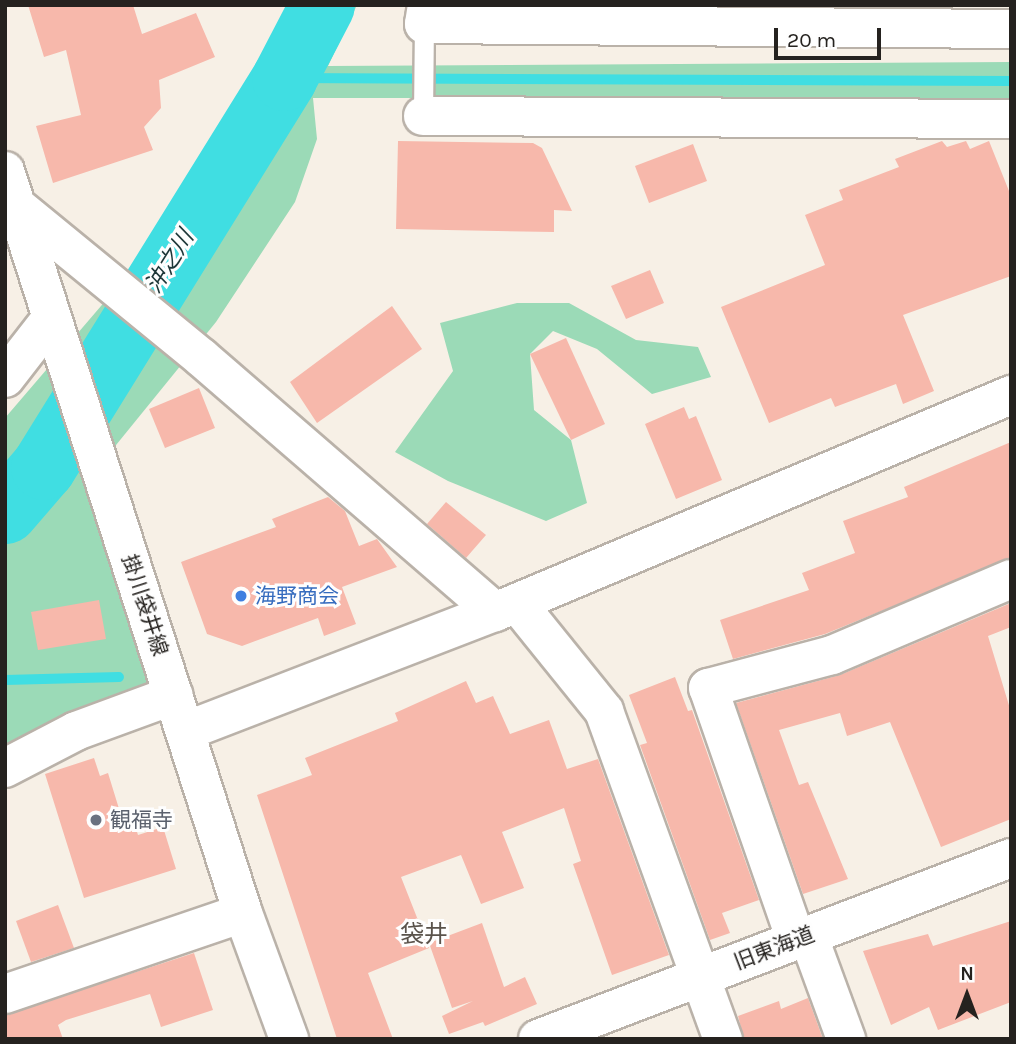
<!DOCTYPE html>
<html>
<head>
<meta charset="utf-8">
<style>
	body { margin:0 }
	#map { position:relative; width:1016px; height:1044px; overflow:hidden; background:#f7f0e6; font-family:Karla,"Noto Sans JP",sans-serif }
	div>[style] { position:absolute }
	.green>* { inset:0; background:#9bdab7 }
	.stream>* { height:10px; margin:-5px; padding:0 5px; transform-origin:5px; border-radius:5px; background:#40dee2 }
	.river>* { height:65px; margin:-32.5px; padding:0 32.5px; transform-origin:32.5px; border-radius:32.5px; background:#40dee2 }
	.building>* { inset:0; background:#f7b8ab }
	.roads { filter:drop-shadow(2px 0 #bab2a9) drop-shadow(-2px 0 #bab2a9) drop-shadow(0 2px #bab2a9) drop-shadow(0 -2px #bab2a9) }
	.service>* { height:19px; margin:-9.5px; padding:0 9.5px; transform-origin:9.5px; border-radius:9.5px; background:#fff }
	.minor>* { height:38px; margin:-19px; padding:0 19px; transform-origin:19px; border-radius:19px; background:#fff }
	.tertiary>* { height:38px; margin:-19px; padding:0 19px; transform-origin:19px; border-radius:19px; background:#fff }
	.secondary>* { height:38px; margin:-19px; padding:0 19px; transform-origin:19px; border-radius:19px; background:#fff }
	.dots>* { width:19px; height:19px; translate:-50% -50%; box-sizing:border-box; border:4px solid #fefefe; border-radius:50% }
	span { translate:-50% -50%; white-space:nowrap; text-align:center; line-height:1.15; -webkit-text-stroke:6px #fefefe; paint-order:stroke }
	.shop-label { font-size:21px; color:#366cbe }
	.left { translate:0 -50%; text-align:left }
	.street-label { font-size:21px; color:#25221f }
	.worship-label { font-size:21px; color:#5b616d }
	.water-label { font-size:23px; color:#1e3738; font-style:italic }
	.quarter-label { font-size:24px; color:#5a534b }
	.frame { position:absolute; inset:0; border:7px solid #25221f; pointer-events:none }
	.north { position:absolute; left:932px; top:960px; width:70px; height:70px; -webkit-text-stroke:5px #fefefe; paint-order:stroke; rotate:0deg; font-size:19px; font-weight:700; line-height:28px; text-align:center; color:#25221f }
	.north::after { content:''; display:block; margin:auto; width:24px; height:32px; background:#25221f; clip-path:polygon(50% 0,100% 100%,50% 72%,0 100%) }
	.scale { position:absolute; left:774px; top:28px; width:107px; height:32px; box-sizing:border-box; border:4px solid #25221f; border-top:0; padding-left:9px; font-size:21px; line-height:24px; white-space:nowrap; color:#25221f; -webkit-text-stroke:5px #fefefe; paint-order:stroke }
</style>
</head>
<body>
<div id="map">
	<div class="green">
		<i style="clip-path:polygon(301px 5px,357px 5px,328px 66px,1011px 62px,1011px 98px,313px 98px,317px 139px,295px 202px,216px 322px,99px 466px,167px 673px,5px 765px,5px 418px,179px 215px)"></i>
		<i style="clip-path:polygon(517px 303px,569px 303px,636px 340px,698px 347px,711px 377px,652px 394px,597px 349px,553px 331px,530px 354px,534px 410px,571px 440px,587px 503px,546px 521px,448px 481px,395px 452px,453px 371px,440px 323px)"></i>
	</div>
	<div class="stream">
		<i style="left:284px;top:78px;width:727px;rotate:0.24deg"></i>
		<i style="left:5px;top:680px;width:114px;rotate:-1.5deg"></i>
	</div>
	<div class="river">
		<i style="left:5px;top:511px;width:58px;rotate:-49.2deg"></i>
		<i style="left:43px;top:467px;width:458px;rotate:-58.2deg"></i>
		<i style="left:284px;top:78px;width:82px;rotate:-62.5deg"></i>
	</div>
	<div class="building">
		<i style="clip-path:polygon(28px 5px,133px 5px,142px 34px,196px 13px,215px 57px,159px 80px,161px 108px,144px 127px,153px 150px,53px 183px,36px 126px,81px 115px,66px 50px,44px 57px)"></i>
		<i style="clip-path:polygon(398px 141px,533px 143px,542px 148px,572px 211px,554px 210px,554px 232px,396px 229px)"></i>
		<i style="clip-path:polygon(942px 141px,947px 147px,966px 141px,970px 149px,989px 141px,1011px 196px,1011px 276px,903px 315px,934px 391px,903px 404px,896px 384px,835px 407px,831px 398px,769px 423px,721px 307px,825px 265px,805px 215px,843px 200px,839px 190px,899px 167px,895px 159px)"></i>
		<i style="clip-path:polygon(693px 144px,707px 181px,649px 203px,635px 166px)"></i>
		<i style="clip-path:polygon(650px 270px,664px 303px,626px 319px,611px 286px)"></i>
		<i style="clip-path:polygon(392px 306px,422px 349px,317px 423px,290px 382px)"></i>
		<i style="clip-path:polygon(566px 338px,605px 424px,571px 440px,530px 354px)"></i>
		<i style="clip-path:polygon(199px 388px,215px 428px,165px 448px,149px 409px)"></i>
		<i style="clip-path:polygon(684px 407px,689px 419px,696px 416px,722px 480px,676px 499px,645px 424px)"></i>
		<i style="clip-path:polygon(1011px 442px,1011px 558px,825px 634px,733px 659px,720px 620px,809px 590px,802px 573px,855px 553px,843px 521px,908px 497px,904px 487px)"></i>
		<i style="clip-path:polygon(328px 497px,345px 511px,359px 546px,377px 539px,397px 567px,342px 587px,356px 624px,324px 636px,318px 618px,242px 646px,207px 634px,181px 562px,276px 527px,272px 519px)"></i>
		<i style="clip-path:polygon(446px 502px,486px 535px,466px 558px,427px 524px)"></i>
		<i style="clip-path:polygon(99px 600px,106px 639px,38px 650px,31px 612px)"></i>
		<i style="clip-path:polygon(1011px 603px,1011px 627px,988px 636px,1011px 712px,1011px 819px,941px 847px,890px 722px,847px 736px,840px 713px,779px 730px,799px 785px,808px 782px,848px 879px,803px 894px,736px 703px,840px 675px)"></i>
		<i style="clip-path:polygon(675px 677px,688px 711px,692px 710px,759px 900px,722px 913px,730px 933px,710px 940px,640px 745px,647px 743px,629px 695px)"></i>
		<i style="clip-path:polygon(466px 681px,476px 703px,493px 696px,510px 734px,549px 720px,567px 769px,598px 759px,669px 955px,612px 975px,573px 864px,581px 861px,564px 808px,502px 832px,524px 888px,481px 904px,461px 855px,401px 877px,429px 948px,368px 973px,393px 1039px,337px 1039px,257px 795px,312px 775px,305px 758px,398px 721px,395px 713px)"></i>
		<i style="clip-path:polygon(94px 758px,100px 776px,108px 773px,120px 812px,130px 809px,138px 835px,163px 827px,176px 869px,84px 898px,45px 774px)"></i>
		<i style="clip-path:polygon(58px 905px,74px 948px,31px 962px,16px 921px)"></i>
		<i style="clip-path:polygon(1011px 921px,1011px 1002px,938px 1030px,929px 1007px,891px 1025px,863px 951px,928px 934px,933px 946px)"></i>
		<i style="clip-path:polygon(482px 923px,504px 987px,525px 977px,537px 1004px,485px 1026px,483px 1022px,449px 1034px,442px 1016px,473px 1001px,452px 1008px,429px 943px)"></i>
		<i style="clip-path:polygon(194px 953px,213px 1010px,161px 1027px,150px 994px,66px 1020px,58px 1025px,63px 1039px,5px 1039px,5px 1015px)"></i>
		<i style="clip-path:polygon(808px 998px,823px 1039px,744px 1039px,738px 1016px,779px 1001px,781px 1009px)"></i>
	</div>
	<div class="roads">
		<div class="service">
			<i style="left:423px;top:116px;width:92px;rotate:-89.4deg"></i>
		</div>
		<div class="minor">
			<i style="left:427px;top:5px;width:19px;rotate:99deg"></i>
			<i style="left:424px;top:24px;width:587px;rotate:0.49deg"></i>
			<i style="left:423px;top:116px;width:588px;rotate:0.29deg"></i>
			<i style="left:20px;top:209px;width:235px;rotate:39.3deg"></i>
			<i style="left:202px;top:358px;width:388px;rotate:40.9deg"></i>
			<i style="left:5px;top:378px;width:73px;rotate:-52.2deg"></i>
			<i style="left:517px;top:603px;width:139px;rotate:51.1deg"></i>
			<i style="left:604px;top:711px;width:349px;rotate:70.1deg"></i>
			<i style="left:5px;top:768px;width:80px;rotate:-27.5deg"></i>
			<i style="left:76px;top:731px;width:104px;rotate:-20.2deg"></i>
			<i style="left:808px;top:935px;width:111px;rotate:69.9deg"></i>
			<i style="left:796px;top:940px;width:267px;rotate:-109.2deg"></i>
			<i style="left:708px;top:688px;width:128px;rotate:-14.9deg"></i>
			<i style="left:832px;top:655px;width:194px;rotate:-23deg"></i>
			<i style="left:5px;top:994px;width:251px;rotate:-18.8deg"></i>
		</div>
		<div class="tertiary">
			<i style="left:186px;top:731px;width:331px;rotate:-21.1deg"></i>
			<i style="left:495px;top:612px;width:560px;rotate:-22.81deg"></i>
			<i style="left:538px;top:1039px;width:506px;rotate:-20.94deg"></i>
		</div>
		<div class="secondary">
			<i style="left:5px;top:171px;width:779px;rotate:72.22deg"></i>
			<i style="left:243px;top:913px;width:134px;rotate:69.9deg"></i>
		</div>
	</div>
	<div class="dots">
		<i style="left:241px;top:596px;background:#3f7fe0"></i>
		<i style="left:96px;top:820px;background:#6b7280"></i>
	</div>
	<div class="shop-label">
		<span class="left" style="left:255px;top:596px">海野商会</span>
	</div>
	<div class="street-label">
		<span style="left:145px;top:605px;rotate:72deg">掛川袋井線</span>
		<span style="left:774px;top:948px;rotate:-21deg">旧東海道</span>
	</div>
	<div class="worship-label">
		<span class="left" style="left:110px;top:820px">観福寺</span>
	</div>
	<div class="water-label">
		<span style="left:170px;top:262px;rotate:-58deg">沖之川</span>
	</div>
	<div class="quarter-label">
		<span style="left:424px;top:935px">袋井</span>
	</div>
	<div class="frame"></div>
	<div class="north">N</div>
	<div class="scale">20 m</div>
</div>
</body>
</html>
